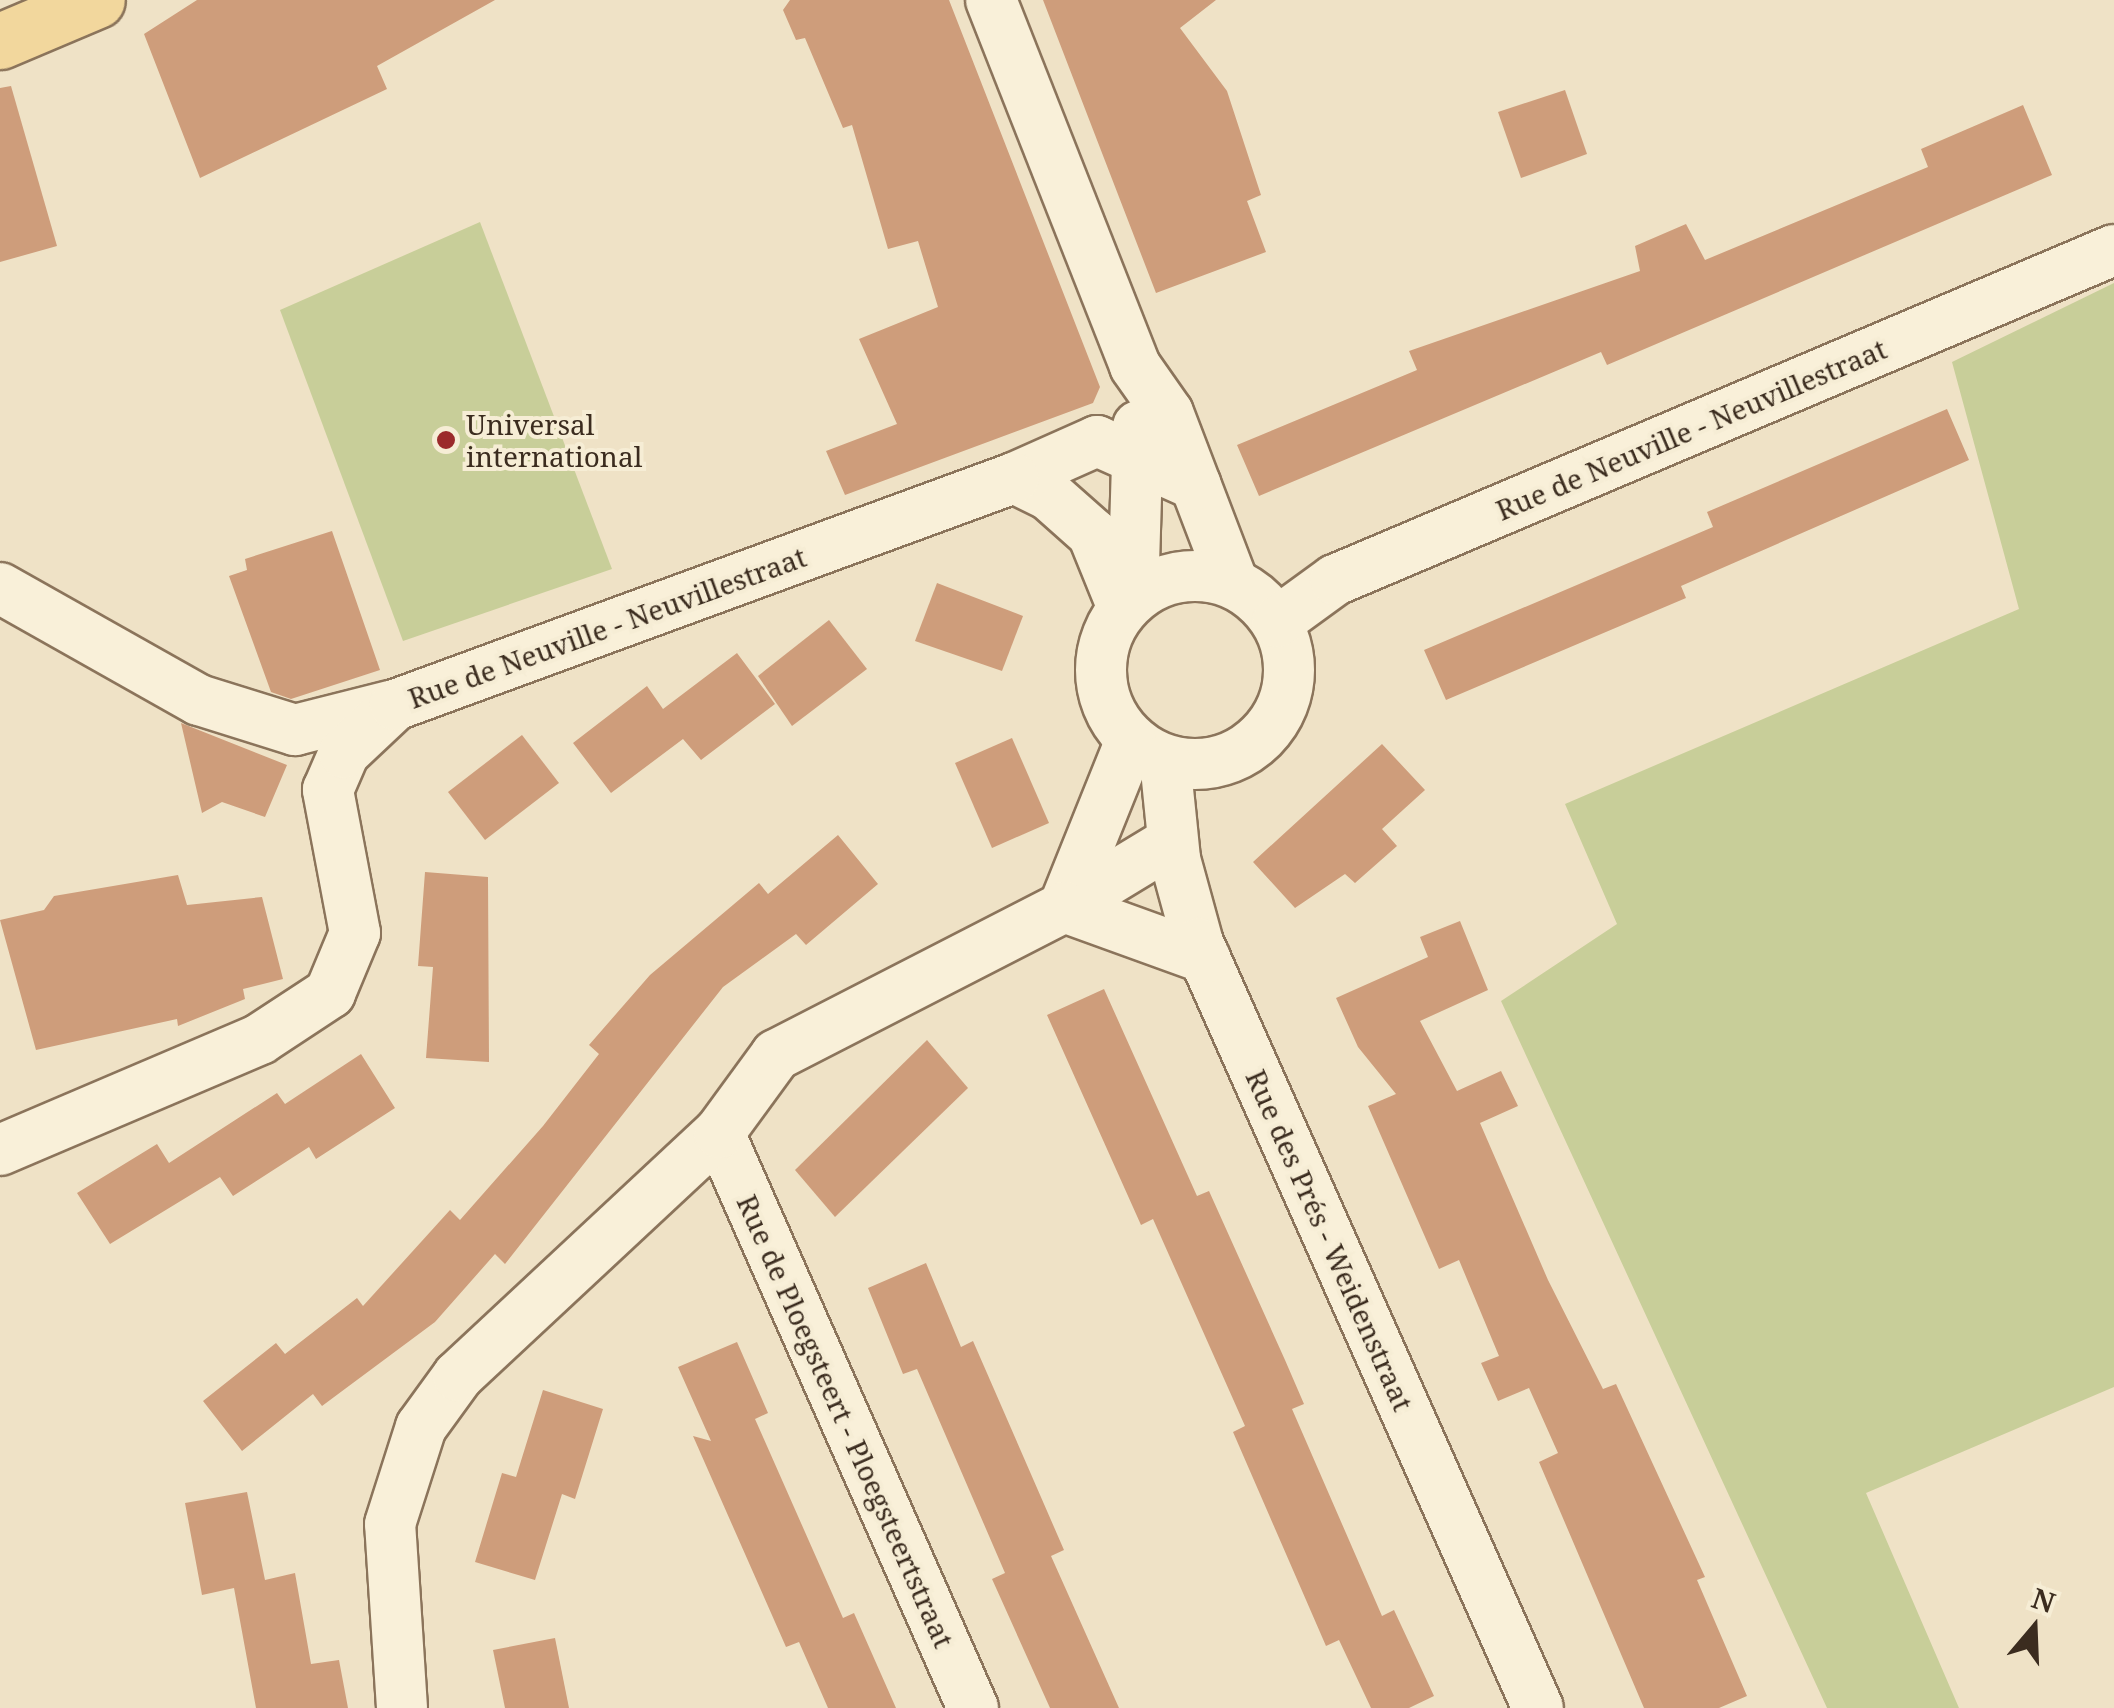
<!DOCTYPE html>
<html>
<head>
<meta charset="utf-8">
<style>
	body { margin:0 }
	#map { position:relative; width:2114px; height:1708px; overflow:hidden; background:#efe2c6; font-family:"Noto Serif",serif }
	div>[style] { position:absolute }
	.green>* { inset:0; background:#c8ce99 }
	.building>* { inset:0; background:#ce9d7b }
	.roads { filter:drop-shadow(2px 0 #8b745b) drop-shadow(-2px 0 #8b745b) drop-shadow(0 2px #8b745b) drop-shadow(0 -2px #8b745b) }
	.street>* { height:50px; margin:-25px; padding:0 25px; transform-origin:25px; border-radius:25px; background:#f9f0d9 }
	.street>.ring { margin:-25px; padding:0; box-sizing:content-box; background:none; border:50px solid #f9f0d9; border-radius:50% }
	.primary>* { height:55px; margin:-27.5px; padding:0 27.5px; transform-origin:27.5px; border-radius:27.5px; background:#f2d79d }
	.dots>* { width:28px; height:28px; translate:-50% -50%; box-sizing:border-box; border:5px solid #f6edd5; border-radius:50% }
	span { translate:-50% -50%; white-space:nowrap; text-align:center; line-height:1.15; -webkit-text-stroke:8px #f6edd5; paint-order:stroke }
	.poi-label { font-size:28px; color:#3b2c1f }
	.left { translate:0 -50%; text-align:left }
	.street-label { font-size:28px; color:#3b2c1f }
	.north { position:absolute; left:1984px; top:1578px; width:100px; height:100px; -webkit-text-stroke:8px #f6edd5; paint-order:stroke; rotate:19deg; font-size:28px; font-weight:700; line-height:40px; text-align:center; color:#3b2c1f }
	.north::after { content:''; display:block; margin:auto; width:35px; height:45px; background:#3b2c1f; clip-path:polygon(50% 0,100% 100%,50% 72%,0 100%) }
</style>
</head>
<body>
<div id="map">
	<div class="green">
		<i style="clip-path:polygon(480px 222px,612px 569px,403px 641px,280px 310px)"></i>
		<i style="clip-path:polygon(2114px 283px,2114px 1387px,1866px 1493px,1959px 1708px,1827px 1708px,1501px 1001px,1617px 924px,1565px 804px,2019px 609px,1952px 362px)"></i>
	</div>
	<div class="building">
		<i style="clip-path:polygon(197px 0,495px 0,377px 66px,387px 89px,200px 178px,144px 34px)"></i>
		<i style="clip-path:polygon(790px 0,949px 0,1100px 387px,1093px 403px,845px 495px,826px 451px,897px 424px,859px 339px,938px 307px,918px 241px,888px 249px,852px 125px,843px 128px,805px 38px,796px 40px,783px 10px)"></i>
		<i style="clip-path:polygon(1043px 0,1216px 0,1180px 28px,1227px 91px,1261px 195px,1247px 201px,1266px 252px,1156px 293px)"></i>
		<i style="clip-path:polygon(11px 86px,57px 246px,0 262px,0 88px)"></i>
		<i style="clip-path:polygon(1565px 90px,1587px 154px,1521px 178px,1498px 112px)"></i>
		<i style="clip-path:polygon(2023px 105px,2052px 175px,1607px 365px,1601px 352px,1259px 496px,1237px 445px,1417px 370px,1409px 351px,1640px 271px,1635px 246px,1686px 224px,1705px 260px,1928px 167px,1921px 149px)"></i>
		<i style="clip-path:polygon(1947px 409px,1969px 460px,1681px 586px,1686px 598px,1446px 700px,1424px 650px,1713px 527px,1707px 512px)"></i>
		<i style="clip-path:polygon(332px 531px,380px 670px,291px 699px,271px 692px,229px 576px,247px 570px,245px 559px)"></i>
		<i style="clip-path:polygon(937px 583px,1023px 616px,1002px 671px,915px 641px)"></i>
		<i style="clip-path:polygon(829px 620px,867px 669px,792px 726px,758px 676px)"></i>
		<i style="clip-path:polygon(737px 653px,775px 704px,701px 760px,683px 739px,611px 793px,573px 743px,647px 686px,663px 709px)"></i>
		<i style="clip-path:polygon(181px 723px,287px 765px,265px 817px,222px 802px,202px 813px)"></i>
		<i style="clip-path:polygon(522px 735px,559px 783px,485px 840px,448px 792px)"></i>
		<i style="clip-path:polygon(1012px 738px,1049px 823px,992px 848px,955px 763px)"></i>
		<i style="clip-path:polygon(1382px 744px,1425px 790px,1382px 829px,1397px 846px,1355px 883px,1345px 874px,1295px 908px,1253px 862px)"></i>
		<i style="clip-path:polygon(838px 835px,878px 884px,806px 945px,796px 934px,723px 987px,505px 1264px,495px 1254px,435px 1322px,322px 1406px,313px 1394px,242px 1451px,203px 1401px,276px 1343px,285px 1354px,357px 1298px,363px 1306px,450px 1210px,460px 1220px,543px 1126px,599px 1054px,589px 1045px,650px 975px,759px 883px,768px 894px)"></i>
		<i style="clip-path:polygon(425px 872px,488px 877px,489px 1062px,426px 1058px,433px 967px,418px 966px)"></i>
		<i style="clip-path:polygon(178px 875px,187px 905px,262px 897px,283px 979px,243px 989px,245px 999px,178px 1026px,177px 1019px,36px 1050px,0 920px,44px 910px,54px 896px)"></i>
		<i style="clip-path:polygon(1460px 921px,1488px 990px,1420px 1021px,1457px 1091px,1501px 1071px,1518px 1106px,1480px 1123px,1548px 1280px,1603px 1389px,1616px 1384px,1705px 1577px,1697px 1580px,1747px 1696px,1719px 1708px,1644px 1708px,1539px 1462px,1558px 1453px,1529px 1388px,1498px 1401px,1481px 1363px,1499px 1356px,1459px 1260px,1439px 1269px,1368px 1106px,1396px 1094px,1358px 1047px,1336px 998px,1428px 957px,1420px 937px)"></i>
		<i style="clip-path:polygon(1104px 989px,1197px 1196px,1209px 1191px,1285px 1360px,1304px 1404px,1292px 1409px,1382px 1616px,1394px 1610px,1434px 1696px,1409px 1708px,1371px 1708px,1339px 1640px,1326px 1646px,1233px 1432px,1245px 1426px,1153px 1219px,1141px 1225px,1047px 1015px)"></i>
		<i style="clip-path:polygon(927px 1040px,968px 1088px,835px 1217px,795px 1170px)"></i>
		<i style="clip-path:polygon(361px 1054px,395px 1108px,316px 1159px,309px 1147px,233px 1196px,220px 1177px,110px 1244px,77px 1193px,157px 1144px,169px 1163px,277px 1093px,285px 1104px)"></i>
		<i style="clip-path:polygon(926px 1263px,961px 1347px,973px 1341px,1064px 1550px,1051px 1556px,1119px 1708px,1050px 1708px,992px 1579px,1005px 1573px,917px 1369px,903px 1374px,868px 1288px)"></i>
		<i style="clip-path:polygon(737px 1342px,768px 1413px,755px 1419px,843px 1618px,854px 1613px,896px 1708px,828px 1708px,799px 1642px,786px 1647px,693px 1436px,711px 1441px,678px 1367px)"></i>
		<i style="clip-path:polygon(543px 1390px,603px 1409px,575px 1499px,562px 1494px,535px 1580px,475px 1562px,502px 1473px,516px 1477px)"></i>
		<i style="clip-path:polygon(247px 1492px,265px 1580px,295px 1573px,311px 1664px,339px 1660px,348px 1708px,256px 1708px,234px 1588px,202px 1595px,185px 1503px)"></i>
		<i style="clip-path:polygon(555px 1638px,569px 1708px,505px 1708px,493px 1650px)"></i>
	</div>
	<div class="roads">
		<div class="street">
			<i style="left:991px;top:0;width:393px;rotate:68.5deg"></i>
			<i style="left:1135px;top:366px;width:57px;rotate:54.9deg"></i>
			<i style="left:1168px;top:413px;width:182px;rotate:69.1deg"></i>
			<i class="ring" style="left:1101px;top:576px;width:138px;height:138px"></i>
			<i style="left:0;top:588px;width:228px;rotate:29.4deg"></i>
			<i style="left:199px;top:700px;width:101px;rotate:17.4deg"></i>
			<i style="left:295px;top:730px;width:98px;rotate:-14.2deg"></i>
			<i style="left:1133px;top:598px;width:172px;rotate:-88.3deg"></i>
			<i style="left:1123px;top:608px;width:80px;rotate:-112.1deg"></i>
			<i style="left:1093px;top:534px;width:59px;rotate:-138.4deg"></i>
			<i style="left:1049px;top:495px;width:39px;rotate:-154deg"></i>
			<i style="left:1014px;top:478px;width:91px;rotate:-24deg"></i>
			<i style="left:1097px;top:441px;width:108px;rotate:24deg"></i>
			<i style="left:1277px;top:622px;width:72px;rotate:-35.9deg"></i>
			<i style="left:1335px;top:580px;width:846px;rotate:-22.96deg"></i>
			<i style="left:1131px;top:740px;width:180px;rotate:111.9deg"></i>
			<i style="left:1064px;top:907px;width:127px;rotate:-31.2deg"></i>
			<i style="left:1165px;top:760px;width:100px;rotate:84.2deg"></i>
			<i style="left:1175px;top:859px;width:87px;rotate:74.7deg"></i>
			<i style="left:1198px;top:943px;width:837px;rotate:66.04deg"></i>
			<i style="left:719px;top:1133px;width:629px;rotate:66.17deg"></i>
			<i style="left:0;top:1150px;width:283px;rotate:-23.1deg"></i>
			<i style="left:260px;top:1039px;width:84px;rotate:-33.3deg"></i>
			<i style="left:330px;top:993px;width:65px;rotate:-67.4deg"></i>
			<i style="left:355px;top:933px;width:146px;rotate:-100.7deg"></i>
			<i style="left:328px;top:790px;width:40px;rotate:-66.6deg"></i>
			<i style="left:344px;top:753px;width:70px;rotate:-43.3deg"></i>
			<i style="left:395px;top:705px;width:659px;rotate:-20.14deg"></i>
			<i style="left:402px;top:1708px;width:184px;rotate:-93.7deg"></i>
			<i style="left:390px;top:1524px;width:102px;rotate:-72.3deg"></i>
			<i style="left:421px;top:1427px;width:63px;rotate:-54deg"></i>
			<i style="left:458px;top:1376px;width:357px;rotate:-43deg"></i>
			<i style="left:719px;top:1133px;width:97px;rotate:-53.8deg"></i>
			<i style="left:776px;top:1055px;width:324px;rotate:-27.2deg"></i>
			<i style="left:1064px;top:907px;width:150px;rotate:19.9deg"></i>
		</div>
		<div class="primary">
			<i style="left:0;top:41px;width:105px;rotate:-22.9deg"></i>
		</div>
	</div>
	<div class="dots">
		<i style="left:446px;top:440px;background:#9b2a2b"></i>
	</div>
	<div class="poi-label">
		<span class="left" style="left:466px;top:440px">Universal<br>international</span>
	</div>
	<div class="street-label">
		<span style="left:1691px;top:429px;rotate:-23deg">Rue de Neuville - Neuvillestraat</span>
		<span style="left:607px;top:627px;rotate:-20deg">Rue de Neuville - Neuvillestraat</span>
		<span style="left:1330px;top:1240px;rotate:66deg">Rue des Prés - Weidenstraat</span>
		<span style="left:846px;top:1421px;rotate:66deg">Rue de Ploegsteert - Ploegsteertstraat</span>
	</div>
	<div class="north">N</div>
</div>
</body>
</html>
